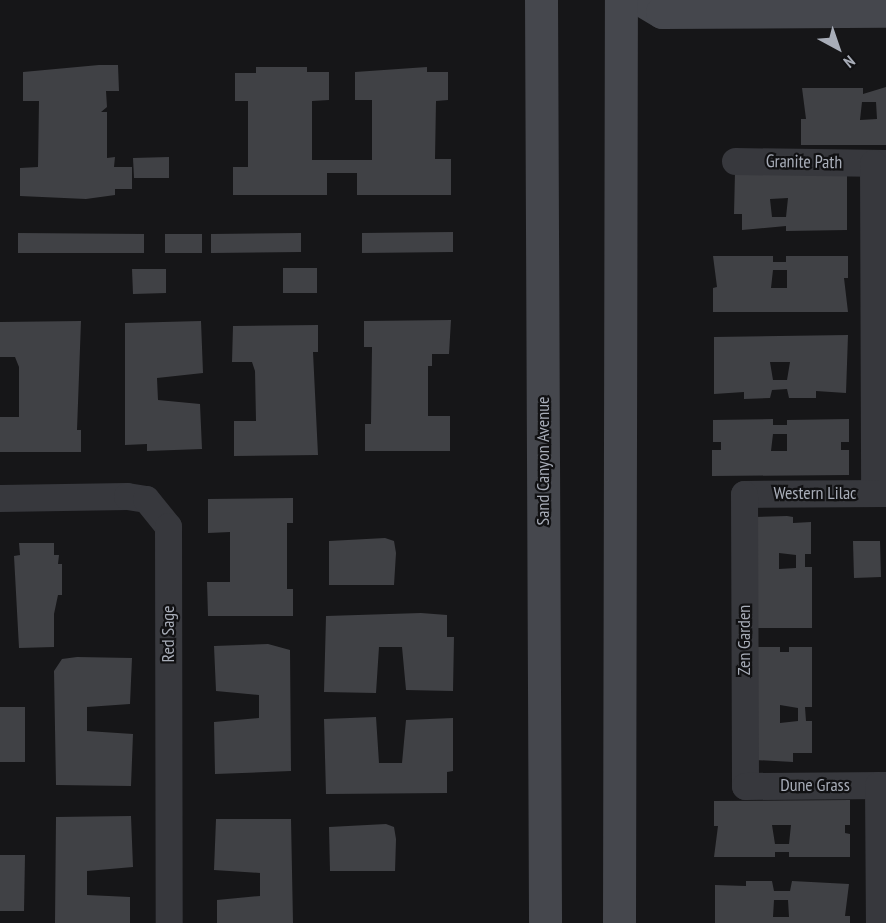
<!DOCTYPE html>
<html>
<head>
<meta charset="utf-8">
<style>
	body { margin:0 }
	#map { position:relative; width:886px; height:923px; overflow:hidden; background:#161618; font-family:"PT Sans Narrow",sans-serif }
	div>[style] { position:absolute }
	.building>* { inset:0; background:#404145 }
	.street>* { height:27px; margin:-13.5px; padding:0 13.5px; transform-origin:13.5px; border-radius:13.5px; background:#37383d }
	.secondary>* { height:33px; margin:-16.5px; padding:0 16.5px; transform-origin:16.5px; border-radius:16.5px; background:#45474d }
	span { translate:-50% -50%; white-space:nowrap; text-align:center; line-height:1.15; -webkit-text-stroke:4.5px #111113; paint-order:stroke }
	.street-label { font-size:18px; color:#a8adb8 }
	.north { position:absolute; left:808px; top:18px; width:60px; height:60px; -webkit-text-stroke:4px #111113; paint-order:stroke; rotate:140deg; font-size:16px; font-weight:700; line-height:24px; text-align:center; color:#a8adb8 }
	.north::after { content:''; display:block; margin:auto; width:21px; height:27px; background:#a8adb8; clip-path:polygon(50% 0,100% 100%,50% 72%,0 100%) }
</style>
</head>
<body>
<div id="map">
	<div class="building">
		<i style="clip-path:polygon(99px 65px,118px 65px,119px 91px,106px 91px,107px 107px,101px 112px,107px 112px,107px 158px,115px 157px,114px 167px,132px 167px,132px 189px,115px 189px,115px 195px,86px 199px,20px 196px,20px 168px,38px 167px,39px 101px,23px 101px,23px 72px)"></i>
		<i style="clip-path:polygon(256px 67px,307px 67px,307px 72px,329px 72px,329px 100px,312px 101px,312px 160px,372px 160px,372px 100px,355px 100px,355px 72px,427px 67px,427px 72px,448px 72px,448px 100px,436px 101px,435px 159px,451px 159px,451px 195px,357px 195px,357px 173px,327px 173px,327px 195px,233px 195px,233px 167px,248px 167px,248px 101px,235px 101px,235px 73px,256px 73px)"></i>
		<i style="clip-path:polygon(evenodd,886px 87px,886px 145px,801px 145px,801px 119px,806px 119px,802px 88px,863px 88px,863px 94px,886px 87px,862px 102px,876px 102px,877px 119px,860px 120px,862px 102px)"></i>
		<i style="clip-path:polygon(169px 157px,169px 178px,134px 178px,133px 158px)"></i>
		<i style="clip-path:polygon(evenodd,847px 171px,847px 230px,786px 231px,786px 226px,742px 230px,742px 214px,734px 214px,735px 172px,847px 171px,788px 198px,786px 217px,772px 217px,770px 199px,788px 198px)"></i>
		<i style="clip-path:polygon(453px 232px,453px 252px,362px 253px,362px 233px)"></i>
		<i style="clip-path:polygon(18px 233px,144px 234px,144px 253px,18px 253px)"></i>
		<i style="clip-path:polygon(301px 233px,301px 252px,211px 253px,211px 234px)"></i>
		<i style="clip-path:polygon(165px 234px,202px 234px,202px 253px,165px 253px)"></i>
		<i style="clip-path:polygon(evenodd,713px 256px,773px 256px,773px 262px,786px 262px,786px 256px,848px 256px,848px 278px,844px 278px,848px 312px,713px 312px,713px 288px,717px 287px,713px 256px,773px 270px,787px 270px,787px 288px,771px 288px,773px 270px)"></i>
		<i style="clip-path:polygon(283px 268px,317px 268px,317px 293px,283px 293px)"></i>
		<i style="clip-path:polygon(132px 269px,166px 269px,166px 293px,133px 294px)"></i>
		<i style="clip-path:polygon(451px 320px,449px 354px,432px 354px,432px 366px,428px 366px,428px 416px,450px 416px,450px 451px,365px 451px,365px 424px,371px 424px,372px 347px,364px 347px,364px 321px)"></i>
		<i style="clip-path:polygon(81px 321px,77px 430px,81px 430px,81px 452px,0 452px,0 417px,19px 417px,19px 367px,15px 357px,0 357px,0 322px)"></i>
		<i style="clip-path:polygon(201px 321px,203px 373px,157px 378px,158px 400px,200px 404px,202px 449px,147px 451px,147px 444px,125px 445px,125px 323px)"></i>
		<i style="clip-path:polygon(318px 325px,318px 352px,313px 352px,318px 455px,234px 456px,234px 421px,256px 421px,255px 371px,252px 362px,232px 362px,233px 326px)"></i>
		<i style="clip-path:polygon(evenodd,848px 335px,846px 393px,816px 391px,816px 398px,789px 398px,787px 389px,772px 390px,770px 398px,744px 399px,744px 392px,714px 394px,714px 337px,848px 335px,770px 362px,790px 362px,787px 380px,773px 380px,770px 362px)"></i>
		<i style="clip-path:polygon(evenodd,773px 419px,773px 425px,787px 425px,787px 420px,849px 419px,849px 442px,841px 442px,841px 450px,849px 450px,849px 475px,712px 476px,712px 450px,721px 450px,721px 442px,713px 442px,713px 420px,773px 419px,773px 434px,787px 434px,787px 451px,771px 451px,773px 434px)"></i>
		<i style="clip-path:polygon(293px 498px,293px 523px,287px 523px,287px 589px,293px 589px,293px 616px,208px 616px,207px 582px,230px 582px,230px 532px,208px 533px,208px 499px)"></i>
		<i style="clip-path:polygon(evenodd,787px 516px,793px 517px,793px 523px,811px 522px,811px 554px,805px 554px,805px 567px,812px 567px,812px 628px,754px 628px,753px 517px,787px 516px,779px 553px,796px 555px,796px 568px,779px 569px,779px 553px)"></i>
		<i style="clip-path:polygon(385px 538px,394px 541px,396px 553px,394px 585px,329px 585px,329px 541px)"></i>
		<i style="clip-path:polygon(853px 541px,880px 541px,881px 577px,854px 578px)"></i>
		<i style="clip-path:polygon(19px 543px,54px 543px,54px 555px,59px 555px,58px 564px,62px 564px,62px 595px,58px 595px,54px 614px,54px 647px,19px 648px,14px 556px,20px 555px)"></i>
		<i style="clip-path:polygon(421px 613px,447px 615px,447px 637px,454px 637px,453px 691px,406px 690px,402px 647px,379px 647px,376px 693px,324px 692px,326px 616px)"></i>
		<i style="clip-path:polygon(268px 644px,290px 650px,291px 771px,215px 774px,214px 722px,259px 718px,259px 695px,216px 691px,214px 646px)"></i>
		<i style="clip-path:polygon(evenodd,755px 647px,780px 647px,780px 652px,789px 652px,789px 647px,812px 647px,812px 707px,805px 707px,806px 721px,812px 721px,812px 753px,793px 753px,793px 762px,755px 760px,755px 647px,780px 705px,798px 708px,798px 721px,780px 723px,780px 705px)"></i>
		<i style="clip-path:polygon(77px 657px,132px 658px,130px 704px,87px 707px,87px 731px,133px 734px,131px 786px,56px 785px,54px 671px,62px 659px)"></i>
		<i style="clip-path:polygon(0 707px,25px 707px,25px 762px,0 762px)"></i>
		<i style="clip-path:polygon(376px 717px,379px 763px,402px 763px,406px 720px,453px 718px,453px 771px,447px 772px,447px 793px,326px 794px,324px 719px)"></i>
		<i style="clip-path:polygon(evenodd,850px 800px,850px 825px,845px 825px,845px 833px,850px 834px,850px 857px,789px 857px,789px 852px,775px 852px,775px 857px,714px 857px,718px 826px,714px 826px,714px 801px,850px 800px,772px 825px,791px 825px,789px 844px,775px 844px,772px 825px)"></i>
		<i style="clip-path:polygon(131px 816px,133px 867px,87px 871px,87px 895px,130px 897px,130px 923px,55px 923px,56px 817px)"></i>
		<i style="clip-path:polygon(216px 819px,291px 819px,293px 923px,217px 923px,217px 900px,260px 896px,260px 873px,214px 870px)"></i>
		<i style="clip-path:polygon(386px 824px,394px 827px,396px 839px,395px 871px,330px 871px,329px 827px)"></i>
		<i style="clip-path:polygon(0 855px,25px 855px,24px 911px,0 911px)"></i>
		<i style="clip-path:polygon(evenodd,746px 881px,772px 881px,774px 891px,790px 891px,792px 881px,849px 884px,845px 916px,850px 916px,850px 923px,715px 923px,715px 885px,746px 886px,746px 881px,774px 900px,788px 900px,789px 917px,773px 917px,774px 900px)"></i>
	</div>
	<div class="street">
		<i style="left:735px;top:161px;width:151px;rotate:0.8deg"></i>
		<i style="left:873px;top:163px;width:330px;rotate:89.8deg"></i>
		<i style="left:886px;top:493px;width:142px;rotate:179.6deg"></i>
		<i style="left:744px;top:494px;width:292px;rotate:89.8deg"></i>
		<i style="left:745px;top:786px;width:141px;rotate:-0.4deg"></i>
		<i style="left:0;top:498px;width:127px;rotate:-0.9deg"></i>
		<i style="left:127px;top:496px;width:19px;rotate:9deg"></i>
		<i style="left:146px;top:499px;width:35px;rotate:51deg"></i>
		<i style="left:168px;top:526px;width:397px;rotate:89.9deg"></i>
		<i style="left:878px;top:785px;width:138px;rotate:89.6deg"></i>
	</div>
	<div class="secondary">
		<i style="left:541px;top:0;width:923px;rotate:89.75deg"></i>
		<i style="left:642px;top:0;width:23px;rotate:31deg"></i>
		<i style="left:662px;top:12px;width:224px;rotate:-0.3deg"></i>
		<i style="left:619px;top:923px;width:923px;rotate:-89.88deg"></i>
	</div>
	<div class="street-label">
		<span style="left:804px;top:162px;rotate:1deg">Granite Path</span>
		<span style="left:543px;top:461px;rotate:-90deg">Sand Canyon Avenue</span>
		<span style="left:815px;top:493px">Western Lilac</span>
		<span style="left:168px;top:634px;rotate:-90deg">Red Sage</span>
		<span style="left:744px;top:640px;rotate:-90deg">Zen Garden</span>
		<span style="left:815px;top:785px">Dune Grass</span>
	</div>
	<div class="north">N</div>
</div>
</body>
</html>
